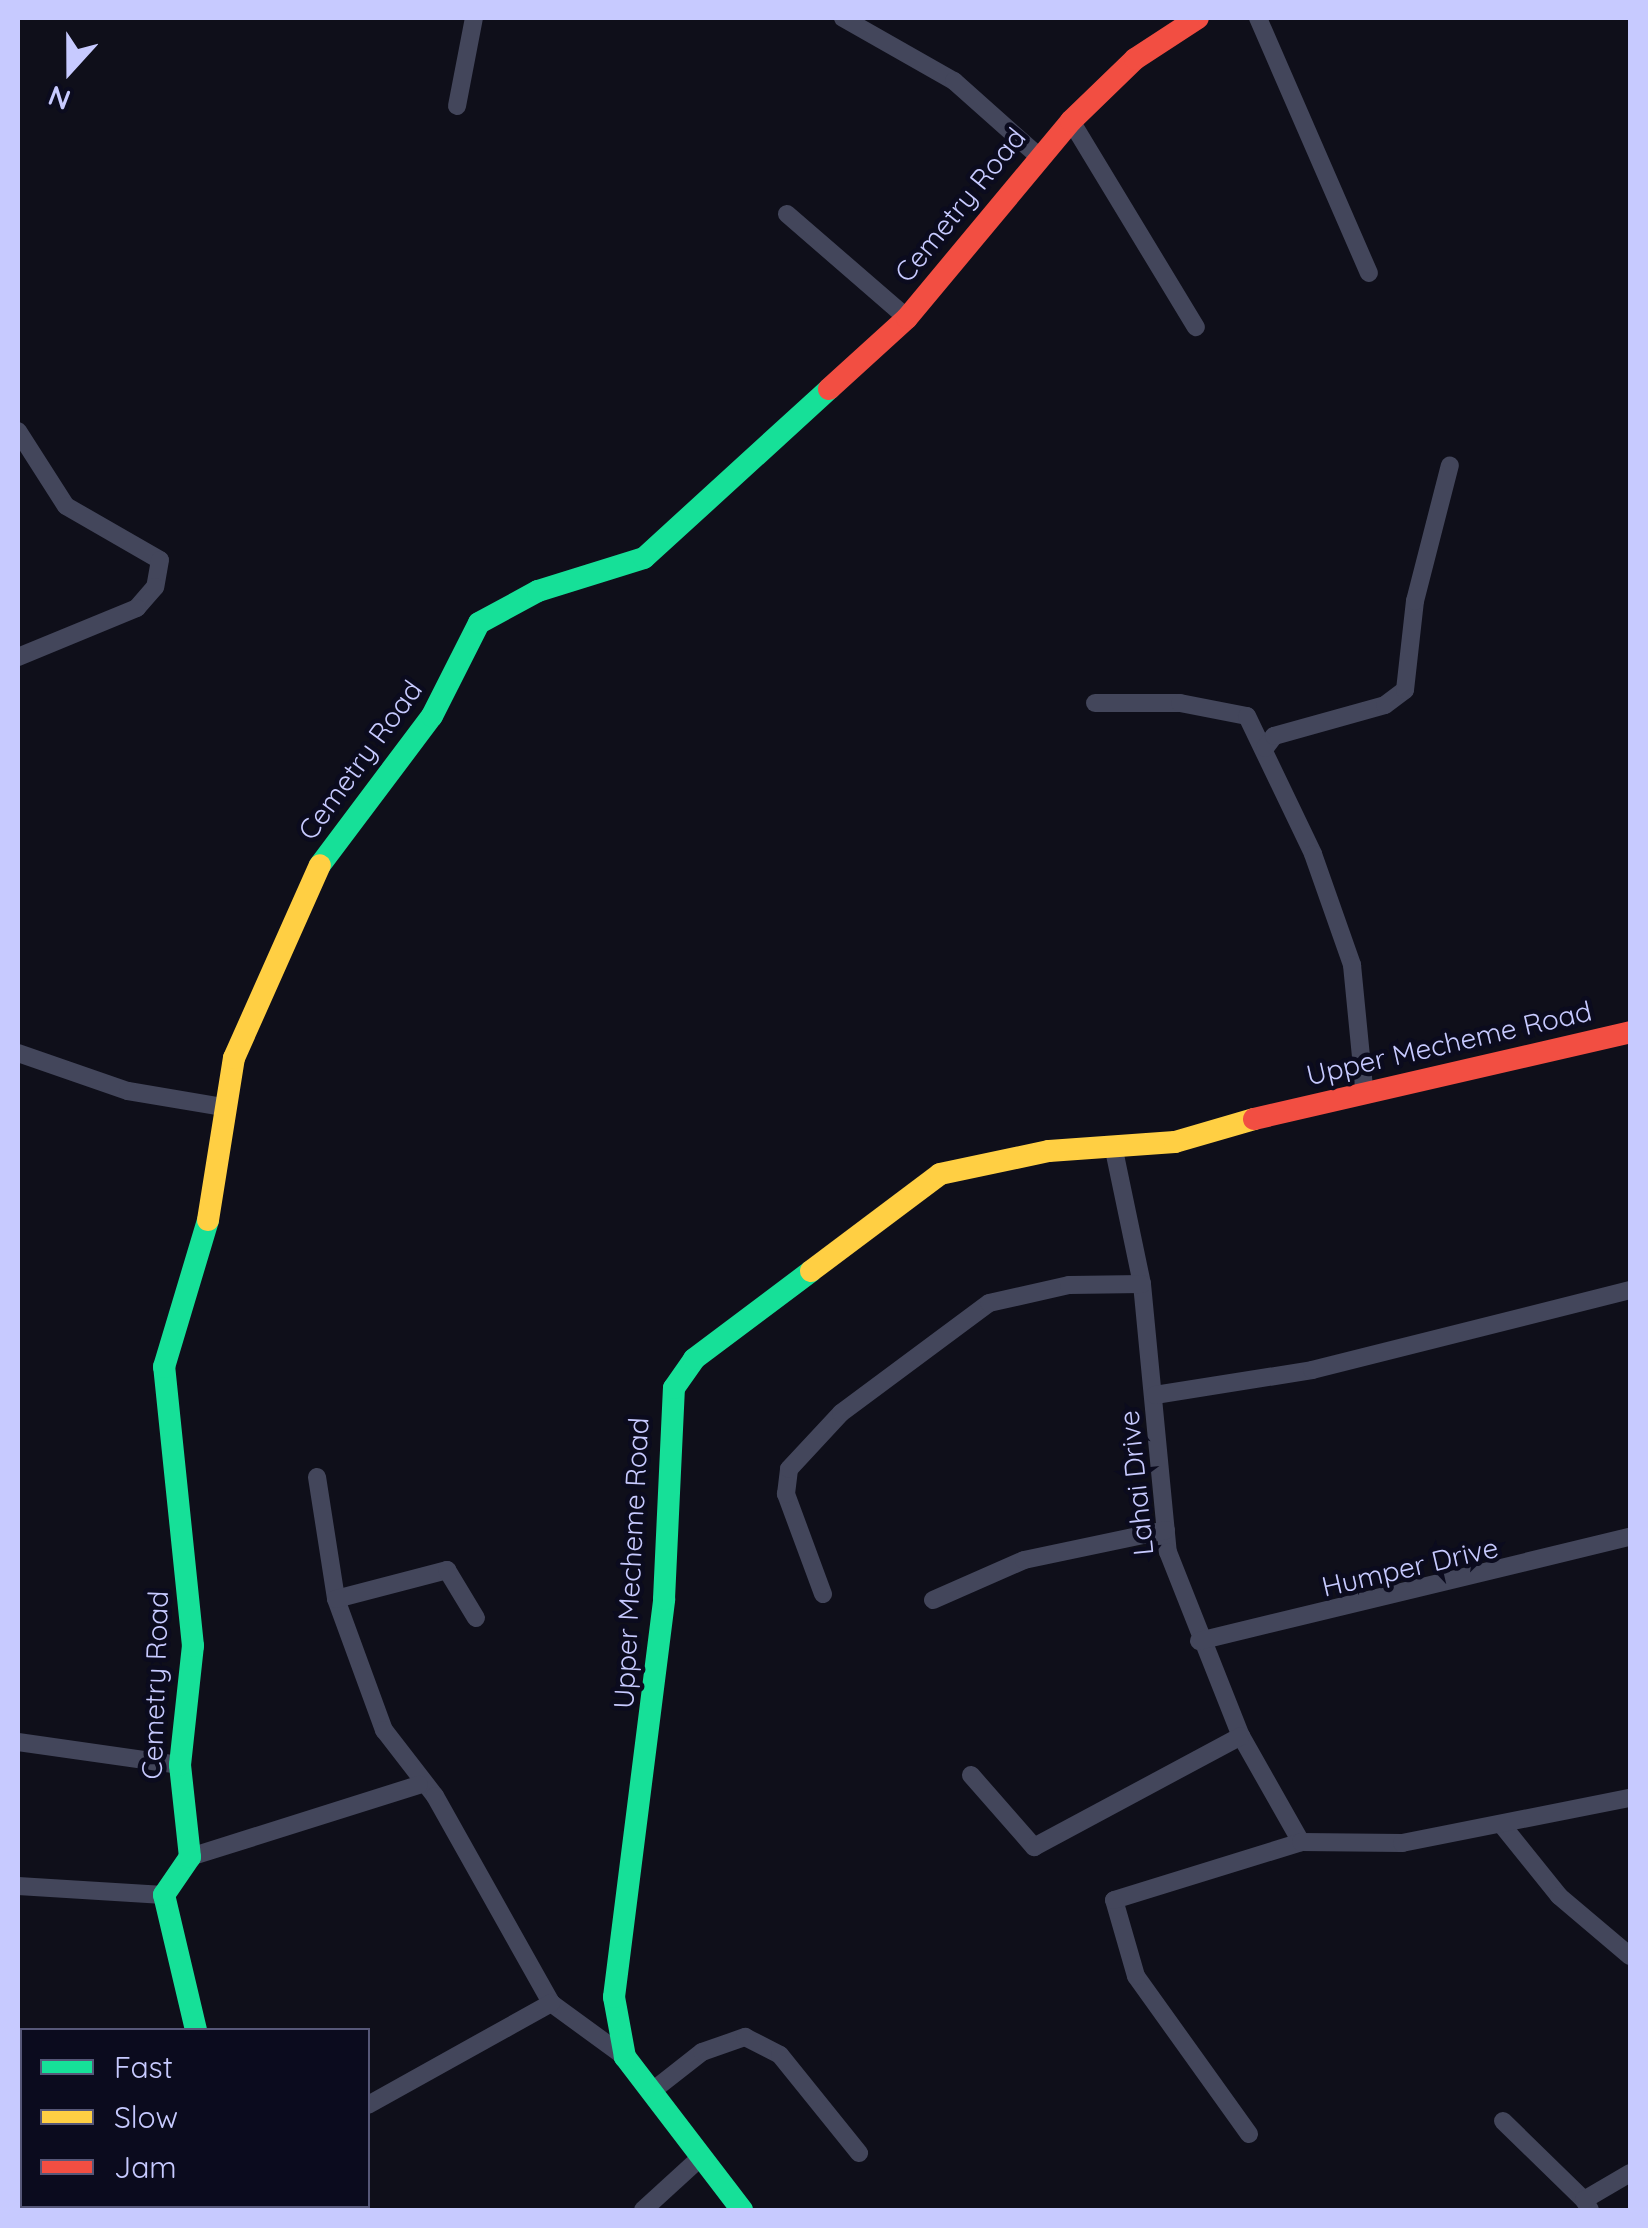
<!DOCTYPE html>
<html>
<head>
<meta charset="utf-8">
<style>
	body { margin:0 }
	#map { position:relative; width:1648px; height:2228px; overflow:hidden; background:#0f0f1a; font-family:Quicksand,sans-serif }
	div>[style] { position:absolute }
	.street>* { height:18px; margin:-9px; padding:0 9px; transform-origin:9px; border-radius:9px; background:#43465b }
	.fast>* { height:22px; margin:-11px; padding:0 11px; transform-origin:11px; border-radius:11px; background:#16e098 }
	.slow>* { height:22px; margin:-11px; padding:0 11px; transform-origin:11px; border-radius:11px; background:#ffcf43 }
	.jam>* { height:22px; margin:-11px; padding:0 11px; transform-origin:11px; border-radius:11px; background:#f24e42 }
	span { translate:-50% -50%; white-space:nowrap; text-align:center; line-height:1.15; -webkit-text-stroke:9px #0b0b1e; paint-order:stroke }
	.street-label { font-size:28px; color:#c7caff }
	.frame { position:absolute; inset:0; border:20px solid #c7caff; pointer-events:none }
	.legend { position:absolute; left:20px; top:2028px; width:350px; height:180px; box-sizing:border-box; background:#0b0b1e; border:2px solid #565778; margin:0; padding:12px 18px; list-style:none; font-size:30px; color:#c7caff }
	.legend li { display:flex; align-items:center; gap:20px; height:50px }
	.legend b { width:50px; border:2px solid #565778 }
	.north { position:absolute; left:20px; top:20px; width:100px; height:100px; -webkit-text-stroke:8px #0b0b1e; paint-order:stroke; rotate:201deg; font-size:28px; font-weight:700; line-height:40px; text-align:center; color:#c7caff }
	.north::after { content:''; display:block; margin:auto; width:35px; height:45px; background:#c7caff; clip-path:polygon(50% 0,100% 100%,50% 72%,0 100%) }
</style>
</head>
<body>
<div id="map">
	<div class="street">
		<i style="left:843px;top:18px;width:128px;rotate:29.6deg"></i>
		<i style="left:954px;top:81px;width:111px;rotate:41.7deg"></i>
		<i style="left:1258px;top:18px;width:278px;rotate:66.5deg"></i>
		<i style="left:457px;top:106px;width:90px;rotate:-79.1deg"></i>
		<i style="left:1071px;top:121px;width:241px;rotate:58.8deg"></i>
		<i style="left:787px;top:214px;width:159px;rotate:40.9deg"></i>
		<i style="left:18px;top:431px;width:89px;rotate:57.4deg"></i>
		<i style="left:66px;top:506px;width:108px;rotate:29.9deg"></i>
		<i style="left:160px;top:560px;width:27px;rotate:100deg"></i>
		<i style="left:155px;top:587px;width:28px;rotate:131deg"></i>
		<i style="left:137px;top:608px;width:129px;rotate:157.6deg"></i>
		<i style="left:1095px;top:703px;width:85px"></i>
		<i style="left:1180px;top:703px;width:68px;rotate:11deg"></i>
		<i style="left:1247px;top:716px;width:153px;rotate:64.4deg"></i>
		<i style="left:1313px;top:854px;width:118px;rotate:70.6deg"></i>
		<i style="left:1352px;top:965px;width:123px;rotate:84.4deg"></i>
		<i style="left:1265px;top:748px;width:15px;rotate:-53deg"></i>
		<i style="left:1274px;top:736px;width:115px;rotate:-15.6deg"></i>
		<i style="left:1385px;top:705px;width:25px;rotate:-37deg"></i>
		<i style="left:1405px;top:690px;width:90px;rotate:-83.6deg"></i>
		<i style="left:1415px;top:601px;width:140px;rotate:-75.6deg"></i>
		<i style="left:18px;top:1053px;width:116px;rotate:19.1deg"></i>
		<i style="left:128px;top:1091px;width:97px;rotate:9.5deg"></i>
		<i style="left:1114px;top:1150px;width:137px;rotate:78.2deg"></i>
		<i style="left:1142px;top:1284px;width:269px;rotate:84.5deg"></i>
		<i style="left:1168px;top:1552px;width:198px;rotate:68.4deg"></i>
		<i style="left:1241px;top:1736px;width:122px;rotate:60.5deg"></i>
		<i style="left:1155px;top:1395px;width:159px;rotate:-9deg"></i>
		<i style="left:1312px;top:1370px;width:328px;rotate:-14.1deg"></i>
		<i style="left:317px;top:1477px;width:123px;rotate:81.1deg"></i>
		<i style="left:336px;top:1599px;width:140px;rotate:69.9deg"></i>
		<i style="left:384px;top:1730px;width:83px;rotate:52.3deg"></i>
		<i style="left:435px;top:1796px;width:237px;rotate:60.7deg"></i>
		<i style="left:551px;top:2003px;width:92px;rotate:36.1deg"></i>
		<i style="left:823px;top:1594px;width:107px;rotate:-110.3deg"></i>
		<i style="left:786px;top:1494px;width:25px;rotate:-83deg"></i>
		<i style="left:789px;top:1469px;width:76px;rotate:-47.1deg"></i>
		<i style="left:841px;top:1413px;width:184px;rotate:-36.6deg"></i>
		<i style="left:989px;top:1303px;width:82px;rotate:-12.7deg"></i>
		<i style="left:1069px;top:1285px;width:73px;rotate:-0.8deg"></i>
		<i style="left:336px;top:1599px;width:115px;rotate:-14.6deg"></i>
		<i style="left:447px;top:1570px;width:56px;rotate:58.9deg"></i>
		<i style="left:933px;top:1600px;width:99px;rotate:-23.7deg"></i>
		<i style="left:1024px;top:1560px;width:145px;rotate:-11.9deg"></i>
		<i style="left:1199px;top:1641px;width:443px;rotate:-13.6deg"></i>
		<i style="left:18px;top:1742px;width:164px;rotate:8.1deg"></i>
		<i style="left:971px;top:1775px;width:96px;rotate:48.8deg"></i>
		<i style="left:1034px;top:1847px;width:235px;rotate:-28.2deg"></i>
		<i style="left:1502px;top:1825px;width:91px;rotate:51.2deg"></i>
		<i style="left:1559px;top:1896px;width:93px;rotate:40.2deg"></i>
		<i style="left:190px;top:1857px;width:240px;rotate:-17.5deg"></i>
		<i style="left:18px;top:1886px;width:146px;rotate:3.5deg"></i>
		<i style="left:651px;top:2092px;width:65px;rotate:-38.1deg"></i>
		<i style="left:702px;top:2052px;width:46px;rotate:-19.2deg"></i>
		<i style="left:745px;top:2037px;width:39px;rotate:27deg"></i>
		<i style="left:780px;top:2055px;width:126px;rotate:51.1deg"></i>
		<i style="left:18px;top:2094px;width:4px"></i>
		<i style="left:368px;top:2105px;width:210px;rotate:-29.1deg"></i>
		<i style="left:1503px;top:2121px;width:113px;rotate:44.3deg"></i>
		<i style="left:1249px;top:2134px;width:194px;rotate:-125.6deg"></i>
		<i style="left:1136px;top:1976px;width:79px;rotate:-106.1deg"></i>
		<i style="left:1114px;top:1900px;width:196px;rotate:-17.2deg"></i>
		<i style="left:1301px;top:1842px;width:101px;rotate:0.6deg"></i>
		<i style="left:1402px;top:1843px;width:232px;rotate:-11.2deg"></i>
		<i style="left:643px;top:2210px;width:79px;rotate:-42.4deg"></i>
		<i style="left:1590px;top:2210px;width:12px;rotate:-121deg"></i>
		<i style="left:1584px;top:2200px;width:53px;rotate:-30.4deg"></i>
	</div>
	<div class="fast">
		<i style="left:320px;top:865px;width:186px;rotate:-53.1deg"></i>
		<i style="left:432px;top:716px;width:104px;rotate:-63.2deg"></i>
		<i style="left:479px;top:623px;width:67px;rotate:-28.5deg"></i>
		<i style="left:538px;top:591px;width:111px;rotate:-17.3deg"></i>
		<i style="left:644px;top:558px;width:251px;rotate:-42.4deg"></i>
		<i style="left:196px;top:2030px;width:139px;rotate:-103.3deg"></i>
		<i style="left:164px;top:1895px;width:46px;rotate:-55.6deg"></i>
		<i style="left:190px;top:1857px;width:93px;rotate:-96.2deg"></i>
		<i style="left:180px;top:1765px;width:120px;rotate:-83.8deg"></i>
		<i style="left:193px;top:1646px;width:281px;rotate:-95.9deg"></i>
		<i style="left:164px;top:1367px;width:153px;rotate:-73.3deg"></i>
		<i style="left:195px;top:2210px;width:4px;rotate:-76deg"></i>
		<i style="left:742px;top:2210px;width:193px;rotate:-127.4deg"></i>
		<i style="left:625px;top:2057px;width:61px;rotate:-100.4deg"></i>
		<i style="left:614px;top:1997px;width:401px;rotate:-82.8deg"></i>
		<i style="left:664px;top:1599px;width:211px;rotate:-87.3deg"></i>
		<i style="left:674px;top:1388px;width:35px;rotate:-55deg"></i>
		<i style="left:694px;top:1359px;width:146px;rotate:-36.9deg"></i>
	</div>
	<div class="slow">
		<i style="left:208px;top:1220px;width:164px;rotate:-80.9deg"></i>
		<i style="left:234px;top:1058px;width:211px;rotate:-66deg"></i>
		<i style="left:811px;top:1271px;width:161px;rotate:-36.9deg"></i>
		<i style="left:940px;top:1174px;width:111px;rotate:-11.9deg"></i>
		<i style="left:1049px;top:1151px;width:126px;rotate:-4.1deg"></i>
		<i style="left:1175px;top:1142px;width:82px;rotate:-16.2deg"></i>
	</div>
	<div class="jam">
		<i style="left:829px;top:389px;width:105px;rotate:-42.3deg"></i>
		<i style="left:907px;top:318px;width:256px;rotate:-50.2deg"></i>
		<i style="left:1071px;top:121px;width:89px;rotate:-44.1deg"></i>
		<i style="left:1135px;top:59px;width:75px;rotate:-33.1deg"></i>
		<i style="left:1254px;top:1119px;width:386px;rotate:-13deg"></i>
	</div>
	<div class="street-label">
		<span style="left:960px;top:205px;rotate:-51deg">Cemetry Road</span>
		<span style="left:360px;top:760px;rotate:-54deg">Cemetry Road</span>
		<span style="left:1449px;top:1043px;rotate:-13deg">Upper Mecheme Road</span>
		<span style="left:1136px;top:1483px;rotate:-96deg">Lahai Drive</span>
		<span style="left:631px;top:1563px;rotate:-87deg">Upper Mecheme Road</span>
		<span style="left:1410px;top:1567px;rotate:-13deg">Humper Drive</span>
		<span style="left:155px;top:1685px;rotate:-88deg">Cemetry Road</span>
	</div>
	<div class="frame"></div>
	<ul class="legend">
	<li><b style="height:12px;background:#16e098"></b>Fast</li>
	<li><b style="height:12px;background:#ffcf43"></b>Slow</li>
	<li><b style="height:12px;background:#f24e42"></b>Jam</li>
	</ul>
	<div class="north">N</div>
</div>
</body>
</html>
